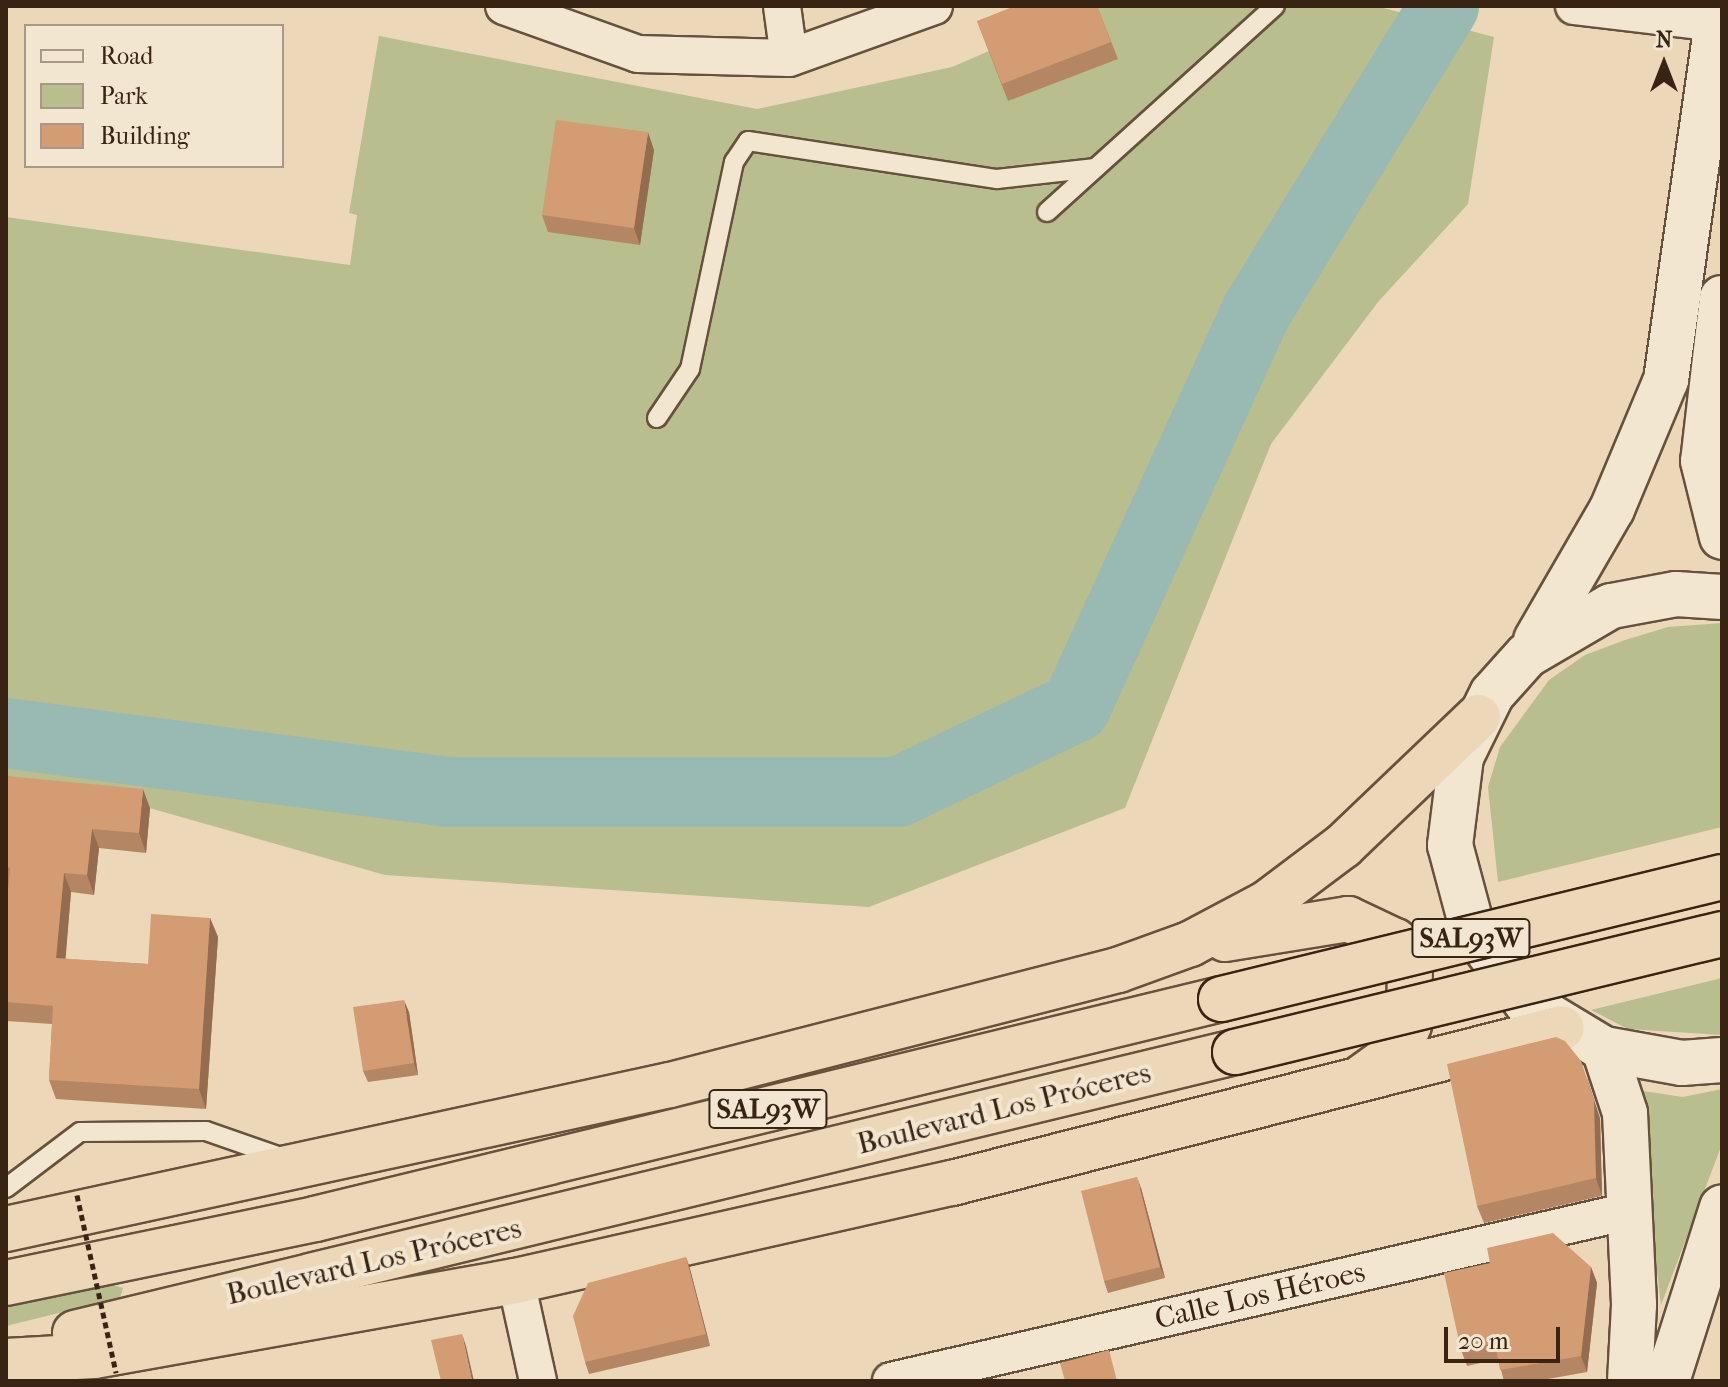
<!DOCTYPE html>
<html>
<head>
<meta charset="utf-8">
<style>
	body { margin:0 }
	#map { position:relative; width:1728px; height:1387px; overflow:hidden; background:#ecd8b8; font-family:"IM FELL French Canon",serif }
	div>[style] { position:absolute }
	.green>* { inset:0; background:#b8be8e }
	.river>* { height:70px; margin:-35px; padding:0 35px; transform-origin:35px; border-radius:35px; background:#99b9b3 }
	.roads { filter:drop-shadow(2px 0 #66513d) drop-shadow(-2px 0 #66513d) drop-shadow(0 2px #66513d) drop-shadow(0 -2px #66513d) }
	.service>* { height:18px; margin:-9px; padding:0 9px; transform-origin:9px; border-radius:9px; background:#f3e6d1 }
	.minor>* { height:36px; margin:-18px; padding:0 18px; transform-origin:18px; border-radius:18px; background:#f3e6d1 }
	.secondary>* { height:44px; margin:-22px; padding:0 22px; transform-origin:22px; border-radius:22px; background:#f3e6d1 }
	.trunk>* { height:44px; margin:-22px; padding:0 22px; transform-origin:22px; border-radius:22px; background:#ecd8b8 }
	.path-bridge>* { height:5px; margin-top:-2.5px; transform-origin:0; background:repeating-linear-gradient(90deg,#392414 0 6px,transparent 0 10px) }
	.bridges { filter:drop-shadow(2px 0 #392414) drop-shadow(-2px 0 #392414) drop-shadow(0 2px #392414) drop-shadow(0 -2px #392414) }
	.trunk-bridge>* { height:44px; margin:-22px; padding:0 22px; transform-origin:22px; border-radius:22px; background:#ecd8b8 }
	.wall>* { inset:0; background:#b58663 }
	.shaded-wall>* { inset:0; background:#946d50 }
	.building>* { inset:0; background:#d39c73 }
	span { translate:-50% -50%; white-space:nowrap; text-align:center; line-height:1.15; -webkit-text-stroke:8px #f3e6d1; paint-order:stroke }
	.shield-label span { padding:2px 6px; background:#f3e6d1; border:2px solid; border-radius:6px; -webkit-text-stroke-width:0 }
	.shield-label { font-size:28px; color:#392414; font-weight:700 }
	.street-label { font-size:30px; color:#392414 }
	.frame { position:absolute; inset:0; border:8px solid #392414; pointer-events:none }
	.legend { position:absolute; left:24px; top:24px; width:260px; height:144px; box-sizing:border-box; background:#f3e6d1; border:2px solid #a99885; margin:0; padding:10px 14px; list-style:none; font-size:24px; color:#392414 }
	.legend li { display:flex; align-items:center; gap:16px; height:40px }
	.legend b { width:40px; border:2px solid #a99885 }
	.north { position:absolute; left:1624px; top:24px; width:80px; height:80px; -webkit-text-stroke:6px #f3e6d1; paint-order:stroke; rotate:0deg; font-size:22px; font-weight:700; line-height:32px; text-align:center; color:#392414 }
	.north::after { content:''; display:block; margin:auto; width:28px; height:36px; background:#392414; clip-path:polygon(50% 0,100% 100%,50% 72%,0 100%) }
	.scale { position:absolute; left:1444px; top:1327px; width:116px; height:36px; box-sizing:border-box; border:4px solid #392414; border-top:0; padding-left:10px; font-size:24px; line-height:28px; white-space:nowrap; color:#392414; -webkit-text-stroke:6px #f3e6d1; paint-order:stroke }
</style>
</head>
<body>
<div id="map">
	<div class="green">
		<i style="clip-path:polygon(1093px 6px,1376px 6px,1494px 37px,1468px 204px,1378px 302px,1271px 444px,1125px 808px,869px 907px,385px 875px,100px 794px,6px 781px,6px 217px,350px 265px,357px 215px,349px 213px,379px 36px,757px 109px,952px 67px)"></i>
		<i style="clip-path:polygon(1722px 623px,1722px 827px,1498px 882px,1488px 787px,1500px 747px,1549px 680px,1585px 655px,1625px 640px,1668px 627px)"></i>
		<i style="clip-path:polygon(1722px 978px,1722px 1035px,1628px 1029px,1591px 1010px)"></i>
		<i style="clip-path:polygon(1722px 1089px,1722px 1144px,1661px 1305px,1636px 1090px,1683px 1097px)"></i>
		<i style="clip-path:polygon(110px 1284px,123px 1288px,120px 1298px,6px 1326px,6px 1299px)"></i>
	</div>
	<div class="river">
		<i style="left:6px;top:733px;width:447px;rotate:7.6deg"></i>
		<i style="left:449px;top:792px;width:449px"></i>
		<i style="left:898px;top:792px;width:197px;rotate:-25.5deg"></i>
		<i style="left:1076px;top:707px;width:434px;rotate:-65.5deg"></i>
		<i style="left:1256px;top:312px;width:359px;rotate:-58.4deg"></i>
	</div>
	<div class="roads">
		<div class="service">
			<i style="left:1047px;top:212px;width:307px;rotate:-42.1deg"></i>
			<i style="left:657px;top:418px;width:59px;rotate:-56deg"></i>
			<i style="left:690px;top:369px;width:212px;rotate:-78deg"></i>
			<i style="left:734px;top:162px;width:25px;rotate:-56deg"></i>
			<i style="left:748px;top:141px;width:252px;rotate:8.7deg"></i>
			<i style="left:997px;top:179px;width:99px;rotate:-6.4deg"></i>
			<i style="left:6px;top:1188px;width:93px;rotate:-37.1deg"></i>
			<i style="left:80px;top:1132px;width:126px;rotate:-0.5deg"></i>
			<i style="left:206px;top:1131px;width:82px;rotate:19.3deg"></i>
		</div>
		<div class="minor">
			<i style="left:504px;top:6px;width:142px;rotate:19.7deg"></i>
			<i style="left:638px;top:54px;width:151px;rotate:1.5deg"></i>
			<i style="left:789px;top:58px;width:154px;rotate:-19.7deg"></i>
			<i style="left:782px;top:6px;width:52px;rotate:82.3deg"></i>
			<i style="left:1574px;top:6px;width:144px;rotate:6.8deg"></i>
			<i style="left:516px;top:1281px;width:102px;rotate:77.6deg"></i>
			<i style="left:891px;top:1381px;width:757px;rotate:-12.97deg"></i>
		</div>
		<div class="secondary">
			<i style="left:1722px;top:298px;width:164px;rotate:96.6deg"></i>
			<i style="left:1703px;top:461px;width:78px;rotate:76deg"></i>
			<i style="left:1722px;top:597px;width:46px;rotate:-176.3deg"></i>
			<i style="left:1676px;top:594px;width:66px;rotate:169.5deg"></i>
			<i style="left:1611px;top:606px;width:97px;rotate:149.7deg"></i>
			<i style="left:1527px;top:655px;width:52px;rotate:131.9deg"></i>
			<i style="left:1492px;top:694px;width:70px;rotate:116.2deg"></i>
			<i style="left:1461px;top:757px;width:89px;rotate:97.1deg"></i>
			<i style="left:1450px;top:845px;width:89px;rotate:75deg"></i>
			<i style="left:1473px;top:931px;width:89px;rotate:53.3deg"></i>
			<i style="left:1526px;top:1002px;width:91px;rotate:31.1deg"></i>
			<i style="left:1604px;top:1049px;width:79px;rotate:10.2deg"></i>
			<i style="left:1682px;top:1063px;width:40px;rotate:-4.3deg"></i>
			<i style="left:1536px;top:640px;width:151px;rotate:-59.9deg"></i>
			<i style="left:1612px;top:509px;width:140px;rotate:-67.3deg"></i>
			<i style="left:1666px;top:380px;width:378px;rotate:-81.9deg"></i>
			<i style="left:1604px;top:1049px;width:67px;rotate:71.8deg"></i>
			<i style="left:1625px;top:1113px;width:192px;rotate:87.3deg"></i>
			<i style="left:1634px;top:1305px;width:76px;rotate:93deg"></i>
			<i style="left:1667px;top:1381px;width:182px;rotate:-72.4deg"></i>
		</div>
		<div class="trunk">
			<i style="left:1225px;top:939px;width:125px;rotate:-9.2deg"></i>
			<i style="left:1348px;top:919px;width:52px;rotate:25.1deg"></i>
			<i style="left:1395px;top:941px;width:28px;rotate:58deg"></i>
			<i style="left:1410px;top:965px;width:60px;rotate:91deg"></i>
			<i style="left:1409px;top:1025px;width:28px;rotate:113deg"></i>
			<i style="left:1398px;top:1051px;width:44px;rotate:144.2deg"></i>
			<i style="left:6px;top:1229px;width:679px;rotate:-12.24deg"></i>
			<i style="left:670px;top:1085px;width:463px;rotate:-14.4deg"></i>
			<i style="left:1118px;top:970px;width:77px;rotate:-19.9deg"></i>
			<i style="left:1190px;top:944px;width:87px;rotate:-28deg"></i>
			<i style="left:1267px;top:903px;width:95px;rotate:-36.9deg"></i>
			<i style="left:1343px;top:846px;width:187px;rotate:-43.7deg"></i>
			<i style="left:6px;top:1283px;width:316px;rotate:-11.7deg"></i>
			<i style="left:315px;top:1219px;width:932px;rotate:-13.65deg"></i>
			<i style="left:75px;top:1333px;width:1194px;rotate:-13.62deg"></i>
			<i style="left:6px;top:1361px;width:88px;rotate:-3.3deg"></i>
			<i style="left:94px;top:1356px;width:429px;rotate:-10.1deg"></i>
			<i style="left:516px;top:1281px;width:447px;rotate:-12.7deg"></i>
			<i style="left:952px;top:1183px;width:629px;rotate:-14.26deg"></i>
		</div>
	</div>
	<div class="path-bridge">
		<i style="left:77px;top:1195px;width:182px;rotate:77.6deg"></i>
	</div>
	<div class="bridges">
		<div class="trunk-bridge">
			<i style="left:1221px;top:999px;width:516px;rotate:-13.69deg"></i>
			<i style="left:1235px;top:1052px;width:501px;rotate:-13.62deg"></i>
		</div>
	</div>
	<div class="wall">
		<i style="clip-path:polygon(1097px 6px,1118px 59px,1008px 101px,977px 21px)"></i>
		<i style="clip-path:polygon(654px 150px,640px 245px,548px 232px,542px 215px)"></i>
		<i style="clip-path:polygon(6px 776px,150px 808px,146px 853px,99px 848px,94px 895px,71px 892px,65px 959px,148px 964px,210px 918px,218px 937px,206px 1109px,56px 1099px,49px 1080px,52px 1024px,6px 1021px,6px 912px,8px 886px,6px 886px)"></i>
		<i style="clip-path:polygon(409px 1012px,418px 1075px,368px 1082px,363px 1071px)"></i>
		<i style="clip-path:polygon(1600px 1118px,1602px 1196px,1484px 1223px,1477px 1206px)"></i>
		<i style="clip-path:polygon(1141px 1188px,1165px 1278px,1108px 1293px,1104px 1281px)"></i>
		<i style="clip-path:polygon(686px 1257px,690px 1269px,710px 1346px,589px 1374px,585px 1362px)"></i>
		<i style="clip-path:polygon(1591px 1267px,1597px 1283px,1587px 1372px,1537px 1381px,1504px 1381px,1498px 1359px,1467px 1366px,1461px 1350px)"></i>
	</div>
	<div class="shaded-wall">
		<i style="clip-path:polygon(648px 132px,654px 150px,640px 245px,634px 228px)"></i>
		<i style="clip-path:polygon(143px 789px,150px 808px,146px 853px,139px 833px)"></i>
		<i style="clip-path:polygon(92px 829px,99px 848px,94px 895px,87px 875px)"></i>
		<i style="clip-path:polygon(64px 873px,71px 892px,64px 978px,56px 958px)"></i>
		<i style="clip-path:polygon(210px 918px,218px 937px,206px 1109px,199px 1089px)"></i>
		<i style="clip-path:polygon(404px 1000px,409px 1012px,418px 1075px,414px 1063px)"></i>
		<i style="clip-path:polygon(1587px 1078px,1600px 1118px,1602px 1196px,1596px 1178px)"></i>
		<i style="clip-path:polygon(1137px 1177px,1141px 1188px,1165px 1278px,1160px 1267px)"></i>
		<i style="clip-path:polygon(686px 1257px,690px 1269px,710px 1346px,706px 1334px)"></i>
		<i style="clip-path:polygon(1591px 1267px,1597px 1283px,1587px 1372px,1581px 1356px)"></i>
		<i style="clip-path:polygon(462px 1334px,466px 1346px,474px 1381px,472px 1381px)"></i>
	</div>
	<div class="building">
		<i style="clip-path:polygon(1015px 6px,1097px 6px,1111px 42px,1002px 84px,977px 21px)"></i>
		<i style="clip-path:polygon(556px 120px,648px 132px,634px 228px,542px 215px)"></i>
		<i style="clip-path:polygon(6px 776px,143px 789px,139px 833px,92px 829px,87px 875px,64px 873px,56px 958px,148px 964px,151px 914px,210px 918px,199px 1089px,49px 1080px,53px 1006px,6px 1002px,6px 912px,10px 868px,6px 867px)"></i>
		<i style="clip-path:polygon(404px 1000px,414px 1063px,363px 1071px,353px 1007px)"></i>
		<i style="clip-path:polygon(1556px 1037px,1565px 1041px,1581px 1061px,1594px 1100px,1596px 1178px,1477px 1206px,1447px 1064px)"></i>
		<i style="clip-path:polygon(1137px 1177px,1160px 1267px,1104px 1281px,1081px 1191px)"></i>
		<i style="clip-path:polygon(1553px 1233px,1591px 1267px,1581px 1356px,1500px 1370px,1495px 1343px,1461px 1350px,1444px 1273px,1490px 1263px,1487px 1248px)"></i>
		<i style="clip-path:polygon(686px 1257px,706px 1334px,585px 1362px,573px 1316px,588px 1283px)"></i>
		<i style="clip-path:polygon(462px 1334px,472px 1381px,441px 1381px,431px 1340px)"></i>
		<i style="clip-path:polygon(1109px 1350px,1117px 1381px,1065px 1381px,1060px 1363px)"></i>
	</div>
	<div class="shield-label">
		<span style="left:1471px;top:938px">SAL93W</span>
		<span style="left:768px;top:1109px">SAL93W</span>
	</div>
	<div class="street-label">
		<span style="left:1004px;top:1109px;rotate:-14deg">Boulevard Los Próceres</span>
		<span style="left:374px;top:1262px;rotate:-13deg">Boulevard Los Próceres</span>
		<span style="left:1260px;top:1296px;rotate:-13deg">Calle Los Héroes</span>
	</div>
	<div class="frame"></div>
	<ul class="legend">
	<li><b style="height:10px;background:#f3e6d1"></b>Road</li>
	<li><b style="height:22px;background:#b8be8e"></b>Park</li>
	<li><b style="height:22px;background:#d39c73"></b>Building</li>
	</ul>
	<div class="north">N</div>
	<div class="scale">20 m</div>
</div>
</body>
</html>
